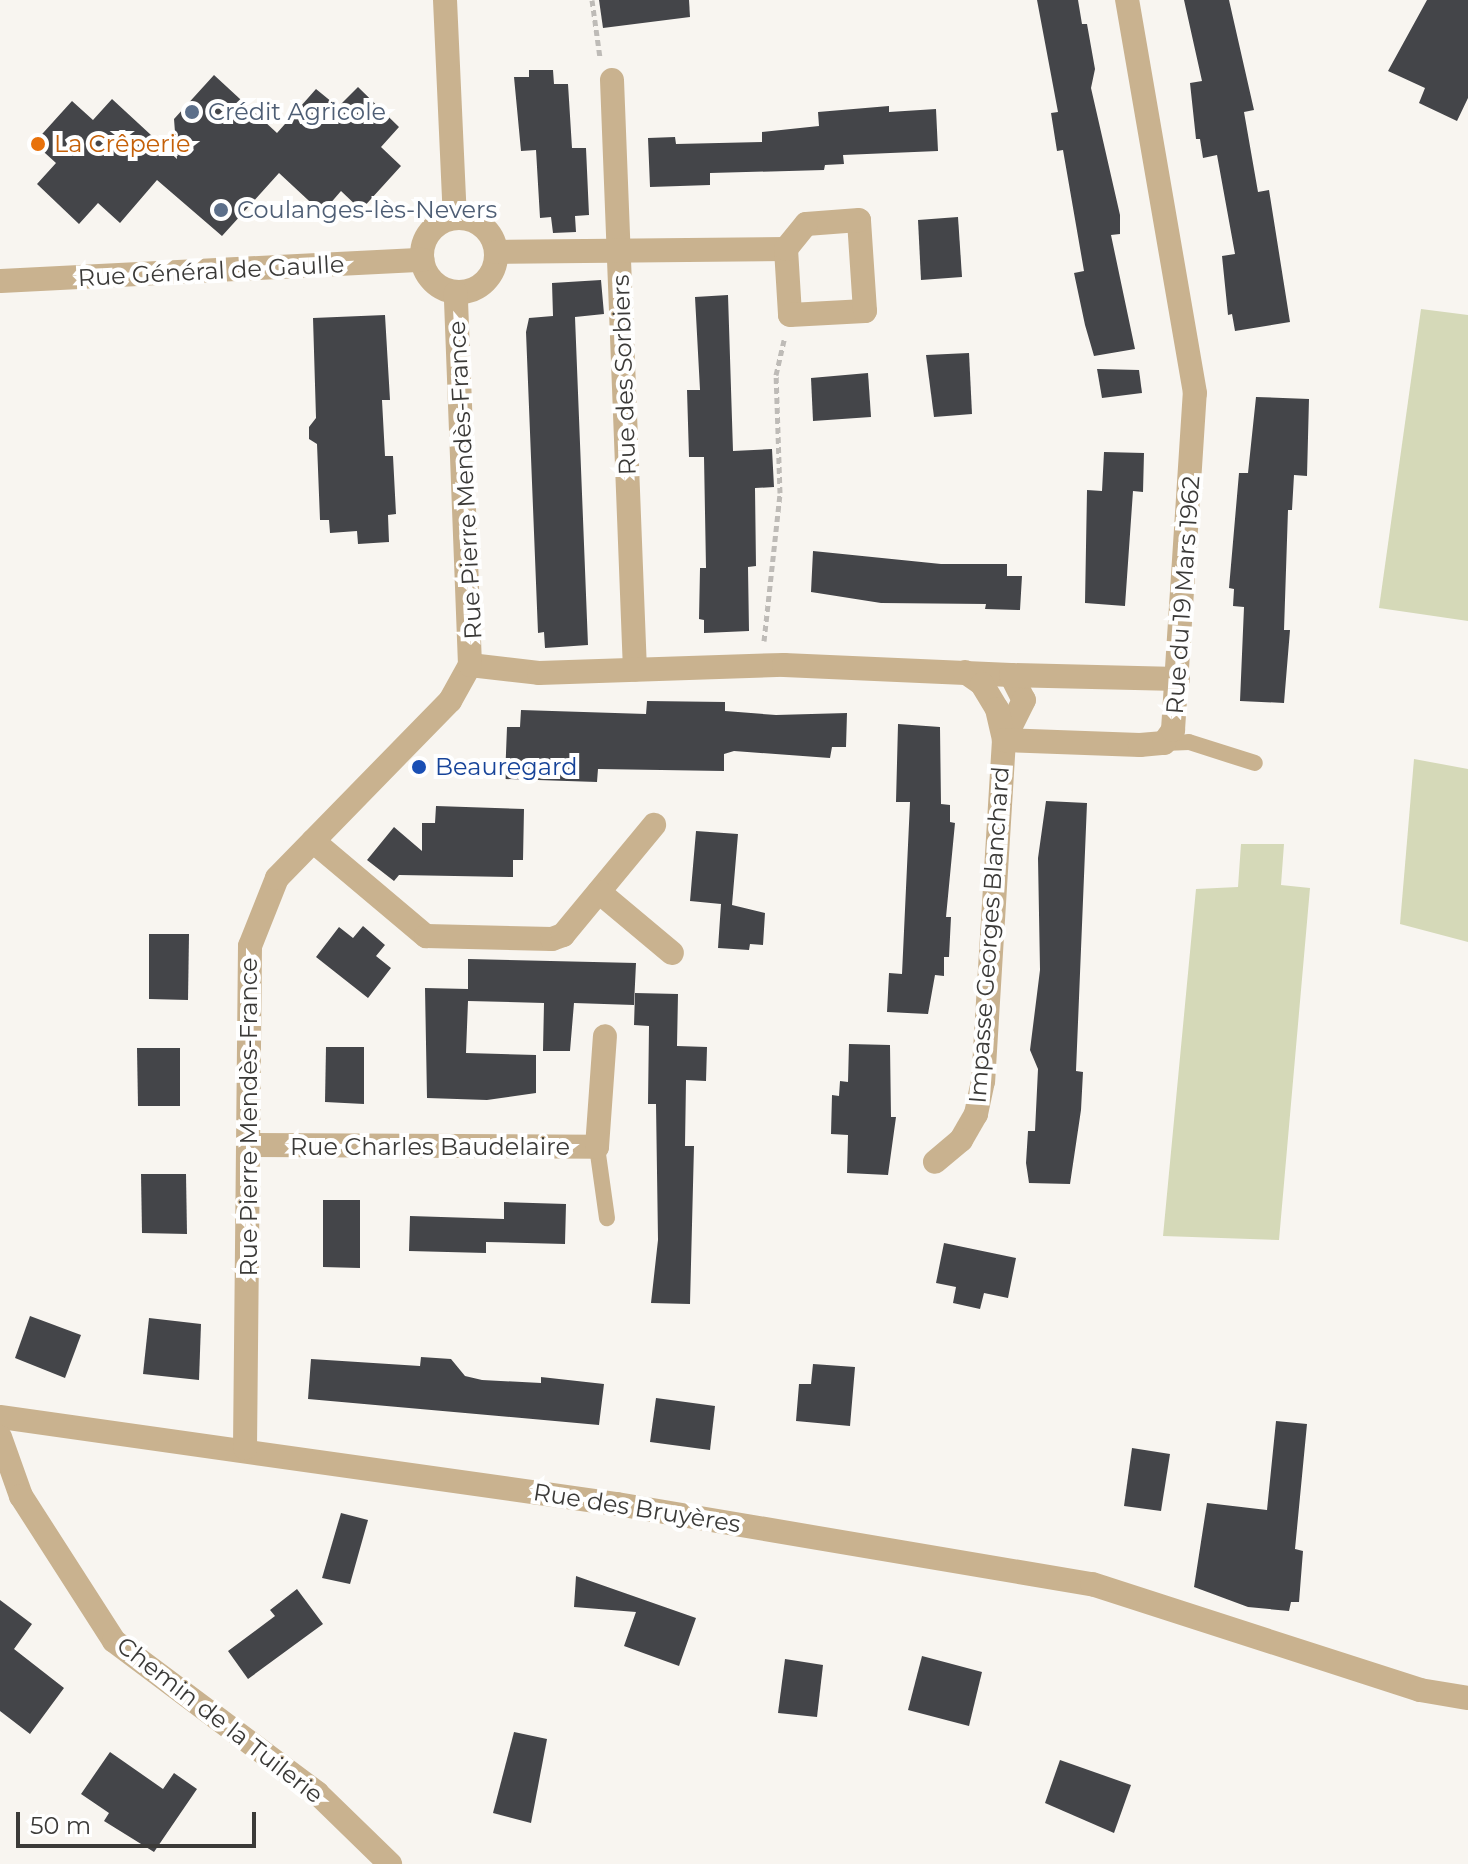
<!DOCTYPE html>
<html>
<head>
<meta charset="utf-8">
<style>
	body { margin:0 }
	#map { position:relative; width:1468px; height:1864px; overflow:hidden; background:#f8f5f0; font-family:Montserrat,sans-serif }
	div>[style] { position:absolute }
	.green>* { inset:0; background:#d5d9b8 }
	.building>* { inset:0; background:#444549 }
	.path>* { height:5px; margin-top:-2.5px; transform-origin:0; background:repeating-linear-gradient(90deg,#bebbb7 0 6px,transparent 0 10px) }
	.lane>* { height:16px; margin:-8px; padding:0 8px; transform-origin:8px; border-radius:8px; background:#c9b28f }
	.street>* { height:24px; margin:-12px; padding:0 12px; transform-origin:12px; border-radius:12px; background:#c9b28f }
	.street>.ring { margin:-12px; padding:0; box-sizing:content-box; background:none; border:24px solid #c9b28f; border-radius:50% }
	.dots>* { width:22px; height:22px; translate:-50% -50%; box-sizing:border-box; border:4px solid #fff; border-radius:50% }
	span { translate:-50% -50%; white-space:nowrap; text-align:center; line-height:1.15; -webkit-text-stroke:8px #fff; paint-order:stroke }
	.service-label { font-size:24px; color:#4e5e75 }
	.left { translate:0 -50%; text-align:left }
	.food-label { font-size:24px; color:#c56008 }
	.street-label { font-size:24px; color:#3b3a38 }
	.transit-label { font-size:24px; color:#164399 }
	.scale { position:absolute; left:16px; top:1812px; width:240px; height:36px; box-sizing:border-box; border:4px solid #3b3a38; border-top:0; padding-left:10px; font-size:24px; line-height:28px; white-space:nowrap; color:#3b3a38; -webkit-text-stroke:6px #fff; paint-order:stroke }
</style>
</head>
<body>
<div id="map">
	<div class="green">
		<i style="clip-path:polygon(1421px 309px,1468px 315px,1468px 621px,1379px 608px)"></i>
		<i style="clip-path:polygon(1414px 759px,1468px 769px,1468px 942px,1400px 924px)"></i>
		<i style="clip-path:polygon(1241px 844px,1284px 844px,1281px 885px,1310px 888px,1279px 1240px,1163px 1236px,1196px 889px,1238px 887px)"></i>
	</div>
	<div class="building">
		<i style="clip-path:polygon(599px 0,689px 0,690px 17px,603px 28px)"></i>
		<i style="clip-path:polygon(1037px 0,1078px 0,1082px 24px,1087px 24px,1095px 69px,1091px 88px,1120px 215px,1120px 234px,1111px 235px,1135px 349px,1094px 356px,1085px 325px,1074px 273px,1084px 271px,1063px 150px,1057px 151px,1051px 113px,1058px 112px)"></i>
		<i style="clip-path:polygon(1184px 0,1229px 0,1254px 110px,1244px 112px,1258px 192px,1269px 190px,1290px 322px,1235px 331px,1232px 314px,1228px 315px,1222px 256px,1235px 254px,1217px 155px,1203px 158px,1200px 139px,1196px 139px,1190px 83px,1202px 81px)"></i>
		<i style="clip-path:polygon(1427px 0,1468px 0,1468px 98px,1457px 121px,1419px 103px,1425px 88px,1388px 71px)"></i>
		<i style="clip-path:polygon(529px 70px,553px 70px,554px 84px,568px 84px,572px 148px,586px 148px,589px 215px,575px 216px,576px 232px,553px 233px,551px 217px,540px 218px,536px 150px,521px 151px,514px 77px,529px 77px)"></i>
		<i style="clip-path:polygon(214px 75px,277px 133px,316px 89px,338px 107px,358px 87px,399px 127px,381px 147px,401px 166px,361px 210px,341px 191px,322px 213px,279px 173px,222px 236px,157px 180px,120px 223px,98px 203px,79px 224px,37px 184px,56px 163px,34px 143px,72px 101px,93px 120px,112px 99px,177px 159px,174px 119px)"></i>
		<i style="clip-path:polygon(889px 106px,889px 112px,936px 109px,938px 151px,843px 155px,844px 164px,825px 165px,824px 170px,710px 173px,710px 185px,650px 187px,648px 138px,675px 137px,676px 144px,762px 142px,762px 132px,819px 126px,818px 112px)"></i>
		<i style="clip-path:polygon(958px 217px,962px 277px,921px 280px,918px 220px)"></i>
		<i style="clip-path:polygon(601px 280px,604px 314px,575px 317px,588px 645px,545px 648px,544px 632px,538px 633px,526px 332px,529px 318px,553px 316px,552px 283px)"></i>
		<i style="clip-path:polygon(728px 295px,733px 451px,772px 449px,774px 487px,755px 488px,756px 566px,748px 567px,749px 631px,704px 633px,704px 620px,699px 619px,700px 568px,706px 568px,704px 457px,689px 457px,687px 390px,700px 390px,695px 297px)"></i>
		<i style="clip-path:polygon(385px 315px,390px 400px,382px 400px,385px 456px,393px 456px,396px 514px,388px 515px,389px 542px,358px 544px,357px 531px,330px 533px,329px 520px,320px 520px,317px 444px,309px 439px,309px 427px,316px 418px,313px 318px)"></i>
		<i style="clip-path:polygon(969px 353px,972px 414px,934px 417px,926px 355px)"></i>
		<i style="clip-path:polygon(1097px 369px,1139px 370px,1142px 393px,1102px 398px)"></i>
		<i style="clip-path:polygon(868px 373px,871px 417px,813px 421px,811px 378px)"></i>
		<i style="clip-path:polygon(1256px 397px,1309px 399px,1307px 476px,1294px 475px,1292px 510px,1288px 510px,1284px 630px,1290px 630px,1284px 703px,1240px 701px,1244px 607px,1233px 606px,1234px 589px,1229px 588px,1239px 473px,1248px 473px)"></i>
		<i style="clip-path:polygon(1104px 452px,1144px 453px,1143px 492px,1133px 491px,1125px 606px,1085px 603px,1087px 490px,1102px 491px)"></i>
		<i style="clip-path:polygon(813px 551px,941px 564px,1007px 564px,1007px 576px,1022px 576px,1020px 610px,985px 609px,986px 604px,881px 603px,811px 592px)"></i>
		<i style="clip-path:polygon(647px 701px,725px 702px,725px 711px,776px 715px,847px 713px,846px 747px,832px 747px,830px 758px,734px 751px,724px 754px,724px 771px,598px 769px,597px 782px,505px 779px,507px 727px,520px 727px,521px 710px,646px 714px)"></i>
		<i style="clip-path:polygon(898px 724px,940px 727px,941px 804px,950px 805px,950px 822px,955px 823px,946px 917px,951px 917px,949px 957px,944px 957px,944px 976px,935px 975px,928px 1014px,887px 1012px,889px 973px,902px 974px,910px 802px,896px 802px)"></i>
		<i style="clip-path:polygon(1046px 801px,1087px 803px,1076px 1071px,1083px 1072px,1081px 1110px,1070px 1184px,1029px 1183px,1026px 1163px,1028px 1131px,1035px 1131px,1038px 1069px,1030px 1050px,1040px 970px,1038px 858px)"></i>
		<i style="clip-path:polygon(436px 806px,524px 809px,523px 860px,513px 860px,513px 877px,399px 875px,394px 881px,367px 860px,394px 827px,422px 851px,422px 823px,435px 823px)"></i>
		<i style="clip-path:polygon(696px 831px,738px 834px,732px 905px,765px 913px,763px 945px,750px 944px,749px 950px,718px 948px,721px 904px,690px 901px)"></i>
		<i style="clip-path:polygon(363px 926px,385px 945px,376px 956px,391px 968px,368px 998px,316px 957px,339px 927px,353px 938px)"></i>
		<i style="clip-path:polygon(149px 934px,189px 934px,188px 1000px,149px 999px)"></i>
		<i style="clip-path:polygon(468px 959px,636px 963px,634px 1005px,574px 1003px,570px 1051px,543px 1051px,544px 1003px,468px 1001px,466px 1053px,536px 1055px,536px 1093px,487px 1100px,427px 1098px,425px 988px,468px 989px)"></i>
		<i style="clip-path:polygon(635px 993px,678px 994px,677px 1046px,707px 1047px,706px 1081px,686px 1080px,685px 1146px,694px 1146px,690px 1304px,651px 1303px,658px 1240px,656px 1104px,648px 1104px,649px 1026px,634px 1025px)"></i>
		<i style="clip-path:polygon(849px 1044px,890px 1045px,891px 1117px,896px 1117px,888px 1175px,847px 1173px,848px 1135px,831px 1134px,832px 1095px,839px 1096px,840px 1081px,848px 1082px)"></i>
		<i style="clip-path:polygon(326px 1047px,364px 1047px,364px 1104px,325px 1102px)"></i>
		<i style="clip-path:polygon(137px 1048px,180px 1048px,180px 1106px,138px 1106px)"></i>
		<i style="clip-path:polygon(141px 1174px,186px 1174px,187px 1234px,142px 1233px)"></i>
		<i style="clip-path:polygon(323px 1200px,360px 1200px,360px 1268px,323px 1267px)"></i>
		<i style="clip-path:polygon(504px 1202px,566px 1204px,565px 1244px,486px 1242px,486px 1253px,409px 1251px,410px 1216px,504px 1219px)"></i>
		<i style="clip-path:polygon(944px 1243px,1016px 1258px,1008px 1298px,984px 1293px,980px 1309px,953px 1303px,956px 1287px,936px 1283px)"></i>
		<i style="clip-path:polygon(30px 1316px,81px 1335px,65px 1378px,15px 1358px)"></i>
		<i style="clip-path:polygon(149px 1318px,201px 1324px,199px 1380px,143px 1374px)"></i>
		<i style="clip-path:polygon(421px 1357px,451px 1359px,465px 1376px,482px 1380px,541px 1383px,541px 1377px,604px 1384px,599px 1425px,308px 1399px,311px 1359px,420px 1366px)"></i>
		<i style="clip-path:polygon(813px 1364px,855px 1367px,850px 1426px,796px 1421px,799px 1384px,811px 1384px)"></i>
		<i style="clip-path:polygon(656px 1398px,715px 1406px,710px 1450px,650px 1442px)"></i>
		<i style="clip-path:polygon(1276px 1421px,1307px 1424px,1295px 1549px,1303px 1551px,1299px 1602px,1291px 1602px,1289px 1611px,1248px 1607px,1194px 1587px,1207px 1503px,1267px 1510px)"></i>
		<i style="clip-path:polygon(1132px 1448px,1170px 1454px,1161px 1511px,1124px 1506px)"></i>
		<i style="clip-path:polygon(341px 1513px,368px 1520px,350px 1584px,322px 1578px)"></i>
		<i style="clip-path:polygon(576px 1576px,696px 1618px,679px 1666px,624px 1646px,636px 1612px,574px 1607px)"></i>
		<i style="clip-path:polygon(297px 1589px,323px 1624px,248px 1679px,228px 1651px,275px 1616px,270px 1610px)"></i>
		<i style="clip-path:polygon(0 1600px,32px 1624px,14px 1649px,64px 1688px,30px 1734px,0 1711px)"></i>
		<i style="clip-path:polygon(922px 1656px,982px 1672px,969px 1726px,908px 1710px)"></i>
		<i style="clip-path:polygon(785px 1659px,823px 1665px,817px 1717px,778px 1713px)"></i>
		<i style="clip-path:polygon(514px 1732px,547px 1739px,531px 1823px,493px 1813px)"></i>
		<i style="clip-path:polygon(110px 1752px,163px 1789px,174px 1773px,197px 1789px,154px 1852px,104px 1821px,109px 1813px,81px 1794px)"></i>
		<i style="clip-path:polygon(1060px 1760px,1131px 1785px,1114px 1833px,1045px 1803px)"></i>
	</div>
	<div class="path">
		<i style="left:592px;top:0;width:59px;rotate:82.1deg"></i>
		<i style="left:764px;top:641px;width:149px;rotate:-83.8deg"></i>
		<i style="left:780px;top:493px;width:118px;rotate:-91.9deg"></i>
		<i style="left:776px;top:375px;width:36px;rotate:-77deg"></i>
	</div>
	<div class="lane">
		<i style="left:1164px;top:743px;width:25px;rotate:-2deg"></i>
		<i style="left:1189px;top:742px;width:69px;rotate:17.7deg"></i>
		<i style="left:597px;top:1147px;width:72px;rotate:82deg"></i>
	</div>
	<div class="street">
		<i style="left:445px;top:0;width:218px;rotate:87.4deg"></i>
		<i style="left:612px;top:80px;width:590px;rotate:87.77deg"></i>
		<i class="ring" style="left:422px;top:218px;width:50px;height:50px"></i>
		<i style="left:496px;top:252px;width:290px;rotate:-0.6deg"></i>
		<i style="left:786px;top:249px;width:66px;rotate:86.5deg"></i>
		<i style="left:790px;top:315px;width:75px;rotate:-3.1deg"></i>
		<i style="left:865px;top:311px;width:91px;rotate:-93.8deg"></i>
		<i style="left:859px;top:220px;width:53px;rotate:175.7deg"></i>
		<i style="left:806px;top:224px;width:32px;rotate:129deg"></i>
		<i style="left:1px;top:281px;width:422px;rotate:-2.9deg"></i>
		<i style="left:470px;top:665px;width:69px;rotate:6.6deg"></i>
		<i style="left:539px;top:673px;width:245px;rotate:-1.9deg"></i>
		<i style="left:784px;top:665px;width:227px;rotate:2.5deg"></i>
		<i style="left:1011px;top:675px;width:28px;rotate:63deg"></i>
		<i style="left:1024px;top:700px;width:45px;rotate:116.6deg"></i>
		<i style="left:1004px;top:740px;width:342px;rotate:93.5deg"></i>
		<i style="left:983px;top:1081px;width:34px;rotate:102deg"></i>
		<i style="left:976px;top:1114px;width:30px;rotate:120deg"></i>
		<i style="left:961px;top:1140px;width:34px;rotate:140deg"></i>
		<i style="left:965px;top:672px;width:21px;rotate:35deg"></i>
		<i style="left:982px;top:684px;width:29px;rotate:59deg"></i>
		<i style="left:997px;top:709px;width:32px;rotate:77deg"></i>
		<i style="left:1004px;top:740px;width:136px;rotate:2.1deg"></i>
		<i style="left:1140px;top:745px;width:24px;rotate:-5deg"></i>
		<i style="left:1164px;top:743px;width:16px;rotate:-55deg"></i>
		<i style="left:1173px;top:730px;width:338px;rotate:-86.3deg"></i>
		<i style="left:1195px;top:393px;width:399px;rotate:-99.8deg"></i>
		<i style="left:1011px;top:675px;width:167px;rotate:1.4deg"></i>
		<i style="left:313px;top:841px;width:148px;rotate:40.1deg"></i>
		<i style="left:426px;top:936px;width:126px;rotate:1.4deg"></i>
		<i style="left:552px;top:939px;width:12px;rotate:-20deg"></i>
		<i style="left:563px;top:935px;width:143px;rotate:-50.4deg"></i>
		<i style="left:599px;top:892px;width:95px;rotate:39.9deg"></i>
		<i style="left:248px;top:1145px;width:349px;rotate:0.3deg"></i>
		<i style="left:597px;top:1147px;width:111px;rotate:-85.9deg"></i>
		<i style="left:0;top:1417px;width:623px;rotate:8.03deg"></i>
		<i style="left:617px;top:1504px;width:482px;rotate:9.6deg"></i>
		<i style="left:1092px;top:1584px;width:345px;rotate:17.9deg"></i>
		<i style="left:1420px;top:1690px;width:49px;rotate:9.5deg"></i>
		<i style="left:0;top:1437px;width:63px;rotate:70.4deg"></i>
		<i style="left:21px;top:1496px;width:172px;rotate:57.3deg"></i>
		<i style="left:114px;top:1641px;width:254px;rotate:36.8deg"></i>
		<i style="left:317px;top:1793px;width:102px;rotate:44.2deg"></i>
		<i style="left:245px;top:1448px;width:502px;rotate:-89.43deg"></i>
		<i style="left:250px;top:946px;width:73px;rotate:-68.3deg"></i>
		<i style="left:277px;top:878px;width:248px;rotate:-45.7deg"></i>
		<i style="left:450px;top:701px;width:41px;rotate:-60.9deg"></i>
		<i style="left:470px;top:665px;width:372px;rotate:-92.2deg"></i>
	</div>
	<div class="dots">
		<i style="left:192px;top:112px;background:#5c6f8a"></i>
		<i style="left:38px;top:144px;background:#e8710a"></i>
		<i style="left:221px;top:210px;background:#5c6f8a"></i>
		<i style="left:419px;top:767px;background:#1a4fb4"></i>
	</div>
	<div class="service-label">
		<span class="left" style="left:208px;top:112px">Crédit Agricole</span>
		<span class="left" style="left:237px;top:210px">Coulanges-lès-Nevers</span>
	</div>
	<div class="food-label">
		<span class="left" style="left:54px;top:144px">La Crêperie</span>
	</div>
	<div class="street-label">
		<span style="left:211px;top:271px;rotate:-3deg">Rue Général de Gaulle</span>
		<span style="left:624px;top:375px;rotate:-92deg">Rue des Sorbiers</span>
		<span style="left:465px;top:480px;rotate:-93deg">Rue Pierre Mendès-France</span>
		<span style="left:1183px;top:595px;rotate:-86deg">Rue du 19 Mars 1962</span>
		<span style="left:989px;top:935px;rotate:-86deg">Impasse Georges Blanchard</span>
		<span style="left:249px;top:1117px;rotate:-90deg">Rue Pierre Mendès-France</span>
		<span style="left:430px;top:1147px">Rue Charles Baudelaire</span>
		<span style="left:637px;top:1508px;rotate:9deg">Rue des Bruyères</span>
		<span style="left:220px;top:1720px;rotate:38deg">Chemin de la Tuilerie</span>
	</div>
	<div class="transit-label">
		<span class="left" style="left:435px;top:767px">Beauregard</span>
	</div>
	<div class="scale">50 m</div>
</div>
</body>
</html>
